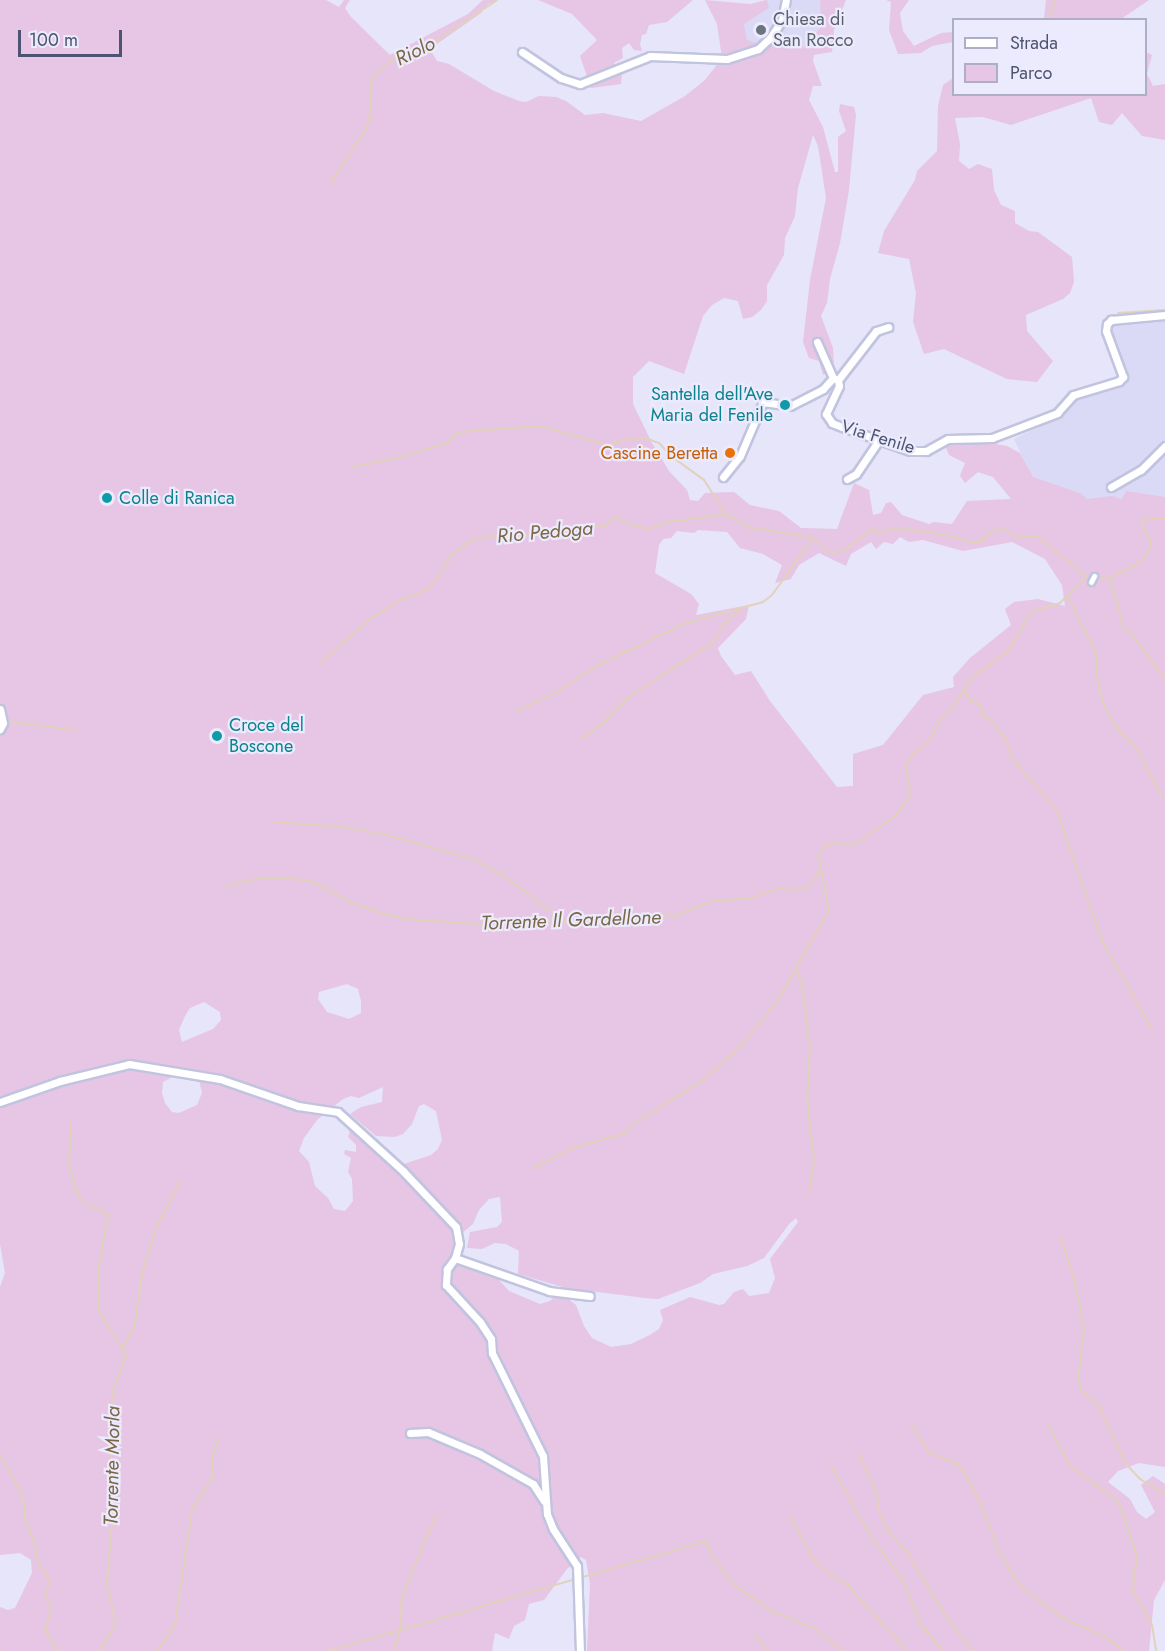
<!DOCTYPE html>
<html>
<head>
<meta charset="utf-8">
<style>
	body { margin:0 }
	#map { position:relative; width:1165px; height:1651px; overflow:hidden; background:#e6e5fa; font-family:Jost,sans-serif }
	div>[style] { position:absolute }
	.residential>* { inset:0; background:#dadaf6 }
	.green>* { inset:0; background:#e6c5e5 }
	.stream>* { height:2px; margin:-1px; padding:0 1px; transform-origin:1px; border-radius:1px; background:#e2d2bb }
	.roads { filter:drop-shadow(2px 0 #c1c4de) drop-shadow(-2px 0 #c1c4de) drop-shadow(0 2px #c1c4de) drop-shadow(0 -2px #c1c4de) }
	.pedestrian>* { height:5px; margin:-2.5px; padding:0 2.5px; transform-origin:2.5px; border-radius:2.5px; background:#fff }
	.minor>* { height:7px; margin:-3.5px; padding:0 3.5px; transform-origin:3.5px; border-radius:3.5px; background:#fff }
	.dots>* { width:16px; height:16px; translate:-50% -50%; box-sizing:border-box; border:3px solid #ecebfd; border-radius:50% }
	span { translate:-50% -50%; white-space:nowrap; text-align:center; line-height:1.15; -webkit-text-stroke:4.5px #ecebfd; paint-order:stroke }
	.worship-label { font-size:18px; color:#5b616d }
	.left { translate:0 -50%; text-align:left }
	.culture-label { font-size:18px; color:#0d838f }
	.right { translate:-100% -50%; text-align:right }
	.street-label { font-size:18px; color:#4d5471 }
	.food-label { font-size:18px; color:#c56008 }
	.water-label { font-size:20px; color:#7b6745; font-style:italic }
	.legend { position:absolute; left:952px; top:18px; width:195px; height:78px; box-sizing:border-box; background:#ecebfd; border:2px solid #acafc5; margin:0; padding:8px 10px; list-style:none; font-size:18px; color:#4d5471 }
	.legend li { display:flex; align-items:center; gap:12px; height:30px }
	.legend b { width:30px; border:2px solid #acafc5 }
	.scale { position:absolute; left:18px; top:30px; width:104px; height:27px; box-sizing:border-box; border:3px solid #4d5471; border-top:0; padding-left:8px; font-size:18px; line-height:21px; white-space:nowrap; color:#4d5471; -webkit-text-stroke:4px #ecebfd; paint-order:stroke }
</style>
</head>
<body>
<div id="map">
	<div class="residential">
		<i style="clip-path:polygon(764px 0,820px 0,821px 27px,804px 47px,794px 40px,777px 34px,771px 47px,747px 40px,744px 24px,769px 8px)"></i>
		<i style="clip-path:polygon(1165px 313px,1165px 498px,1126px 491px,1112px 511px,1092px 512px,1080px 493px,1032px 477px,1014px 439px,1060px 417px,1076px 397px,1119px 377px,1104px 337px,1107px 318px)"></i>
	</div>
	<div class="green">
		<i style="clip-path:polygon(evenodd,0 0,326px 0,339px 7px,344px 0,350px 0,345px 8px,351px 17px,390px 55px,468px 14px,483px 0,498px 0,488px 4px,481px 13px,434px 46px,431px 51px,437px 61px,449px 64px,494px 91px,519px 101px,526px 102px,539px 96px,556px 97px,566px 101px,585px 115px,603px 113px,641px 121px,685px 96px,705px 80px,722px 58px,717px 24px,705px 0,750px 4px,767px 0,769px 8px,744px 24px,747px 40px,771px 47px,777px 34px,794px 40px,804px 47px,821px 27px,820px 0,846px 0,834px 30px,832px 52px,814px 55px,813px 61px,822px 86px,813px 86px,809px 100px,823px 127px,835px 172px,838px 172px,838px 137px,846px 131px,839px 111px,840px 104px,854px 107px,856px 115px,849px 190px,840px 243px,830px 279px,827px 303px,821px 316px,833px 348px,834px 368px,823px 375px,819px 361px,809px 358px,803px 342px,810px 280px,826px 198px,818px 146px,813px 135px,798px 188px,795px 216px,785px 238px,784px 255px,767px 285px,767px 301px,761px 310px,752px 317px,743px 319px,738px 301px,724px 298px,712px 305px,703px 316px,684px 374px,649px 361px,633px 377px,633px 404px,652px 443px,669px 471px,687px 490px,690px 500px,698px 501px,705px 493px,734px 492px,750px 505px,779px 511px,801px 528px,837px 529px,854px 483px,869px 490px,873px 515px,881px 513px,886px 503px,891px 502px,902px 515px,929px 524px,934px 522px,952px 524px,967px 501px,1011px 499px,993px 477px,978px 472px,965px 483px,960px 476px,965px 463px,949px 455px,944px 443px,969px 440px,1007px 446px,1020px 453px,1033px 477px,1080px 493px,1087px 499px,1112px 496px,1121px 499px,1126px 491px,1165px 497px,1165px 1467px,1139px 1463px,1118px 1471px,1108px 1482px,1130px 1499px,1137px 1512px,1146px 1519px,1155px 1512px,1141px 1485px,1153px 1476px,1165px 1484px,1165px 1580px,1154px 1600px,1149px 1651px,587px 1651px,590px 1584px,586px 1560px,581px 1557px,567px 1569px,544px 1600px,529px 1604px,525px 1620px,514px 1626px,509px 1639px,495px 1633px,492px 1651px,0 1651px,0 1607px,8px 1610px,15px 1608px,32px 1573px,31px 1560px,20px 1553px,0 1555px,0 1287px,5px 1273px,0 1244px,0 0,698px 530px,727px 532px,740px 548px,763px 554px,782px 565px,775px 583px,791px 579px,799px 565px,819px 553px,846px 566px,851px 554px,871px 542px,876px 549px,884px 542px,893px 544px,900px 537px,909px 542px,923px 540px,963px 551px,1012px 542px,1045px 559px,1062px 585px,1065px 606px,1038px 599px,1014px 602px,1005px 609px,1011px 625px,970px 658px,953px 677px,954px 687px,923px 695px,883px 745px,853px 754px,853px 786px,837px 787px,770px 701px,751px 671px,735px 675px,721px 656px,718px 648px,746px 619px,749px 605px,696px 615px,699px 604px,691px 594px,655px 573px,659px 545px,663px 539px,671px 538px,677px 531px,694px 533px,698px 530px,0 0,347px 984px,358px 989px,361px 1001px,361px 1013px,349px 1019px,327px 1012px,318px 999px,319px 992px,347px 984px,0 0,204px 1002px,220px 1012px,221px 1020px,213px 1029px,182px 1042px,179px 1030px,185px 1016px,190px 1008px,204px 1002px,0 0,176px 1075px,199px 1080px,202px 1093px,197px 1105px,179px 1113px,172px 1112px,165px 1103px,162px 1093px,163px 1082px,176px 1075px,0 0,383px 1087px,382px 1102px,361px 1107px,350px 1114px,376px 1136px,395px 1137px,403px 1134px,412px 1124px,419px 1106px,424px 1104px,436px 1111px,442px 1140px,438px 1149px,431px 1155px,398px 1166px,350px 1131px,348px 1137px,356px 1145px,356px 1152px,345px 1150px,344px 1154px,351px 1158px,348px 1172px,352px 1179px,353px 1201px,345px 1211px,334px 1209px,328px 1198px,315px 1186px,309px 1162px,299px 1151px,304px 1138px,317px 1120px,343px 1099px,351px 1096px,359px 1098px,383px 1087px,0 0,500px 1197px,502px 1222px,497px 1227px,470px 1232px,467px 1248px,482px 1249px,495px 1243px,506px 1244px,519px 1251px,518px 1274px,566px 1288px,645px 1298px,658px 1299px,700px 1283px,713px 1274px,747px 1266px,764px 1258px,789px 1224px,796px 1218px,798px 1222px,770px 1259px,775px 1278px,769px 1293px,749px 1296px,743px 1289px,734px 1292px,724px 1304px,719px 1305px,690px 1297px,660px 1310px,663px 1320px,659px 1329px,650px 1335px,631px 1344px,611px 1347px,592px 1338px,584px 1326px,576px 1305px,567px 1298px,556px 1295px,550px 1301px,540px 1304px,509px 1291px,498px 1279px,485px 1272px,456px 1265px,455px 1239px,473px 1224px,479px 1210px,489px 1199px,500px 1197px)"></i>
		<i style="clip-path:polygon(538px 0,693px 0,667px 22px,649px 25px,646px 34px,642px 35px,640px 44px,642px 51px,634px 50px,629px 43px,622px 48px,623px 58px,614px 63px,622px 73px,621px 84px,591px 88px,580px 56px,597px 40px,572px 14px)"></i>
		<i style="clip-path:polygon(886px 0,909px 0,900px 13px,903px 31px,914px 46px,941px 33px,953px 32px,953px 42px,932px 46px,921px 53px,898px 54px,889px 30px,891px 2px)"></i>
		<i style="clip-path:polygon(1046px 0,1149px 0,1121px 19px,1044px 19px)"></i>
		<i style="clip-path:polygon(1146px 52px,1152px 55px,1147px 74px,1153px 86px,1165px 84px,1165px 140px,1142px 136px,1122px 113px,1112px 125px,1099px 122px,1091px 98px,1011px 125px,983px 117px,955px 118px,960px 144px,959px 161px,969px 169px,978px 164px,992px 169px,994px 190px,1001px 205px,1015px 211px,1015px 223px,1029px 231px,1038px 232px,1072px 257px,1074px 282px,1070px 293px,1063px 299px,1026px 315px,1027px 331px,1053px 361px,1037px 382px,1007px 379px,944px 349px,924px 354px,913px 322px,916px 293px,909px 259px,878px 253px,884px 231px,915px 180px,917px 171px,937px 151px,938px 106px,943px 85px,953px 78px,954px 94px,1146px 94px)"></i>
	</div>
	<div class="stream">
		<i style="left:1050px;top:20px;width:20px;rotate:-79deg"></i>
		<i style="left:330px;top:184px;width:62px;rotate:-56.8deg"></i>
		<i style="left:364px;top:132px;width:17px;rotate:-65deg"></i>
		<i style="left:371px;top:117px;width:30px;rotate:-92deg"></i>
		<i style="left:370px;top:87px;width:13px;rotate:-72deg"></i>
		<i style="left:374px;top:75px;width:30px;rotate:-40deg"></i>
		<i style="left:397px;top:56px;width:43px;rotate:-21.8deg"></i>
		<i style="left:437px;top:40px;width:72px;rotate:-33.7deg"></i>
		<i style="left:1118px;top:313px;width:47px;rotate:-3.7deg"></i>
		<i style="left:353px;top:467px;width:49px;rotate:-11.8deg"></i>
		<i style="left:401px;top:457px;width:48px;rotate:-16.9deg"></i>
		<i style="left:447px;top:443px;width:16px;rotate:-45deg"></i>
		<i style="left:458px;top:432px;width:83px;rotate:-4.1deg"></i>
		<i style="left:541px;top:426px;width:70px;rotate:15.8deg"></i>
		<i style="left:608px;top:445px;width:25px;rotate:-16deg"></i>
		<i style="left:632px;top:438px;width:13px"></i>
		<i style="left:645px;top:438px;width:15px;rotate:20deg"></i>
		<i style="left:659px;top:443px;width:18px;rotate:47deg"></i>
		<i style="left:671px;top:456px;width:41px;rotate:36deg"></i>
		<i style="left:704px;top:480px;width:40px;rotate:57.1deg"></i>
		<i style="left:1110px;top:578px;width:53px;rotate:74.6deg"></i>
		<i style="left:1124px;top:629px;width:8px;rotate:30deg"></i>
		<i style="left:1131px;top:633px;width:57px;rotate:53.5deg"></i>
		<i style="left:1068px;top:597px;width:63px;rotate:63.4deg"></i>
		<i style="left:1096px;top:653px;width:22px;rotate:90deg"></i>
		<i style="left:1096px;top:675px;width:29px;rotate:76deg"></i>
		<i style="left:1103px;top:703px;width:29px;rotate:61deg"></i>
		<i style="left:1117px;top:728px;width:28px;rotate:46deg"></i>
		<i style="left:1136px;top:748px;width:55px;rotate:62deg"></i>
		<i style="left:320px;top:663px;width:65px;rotate:-41.3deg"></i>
		<i style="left:369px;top:620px;width:37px;rotate:-33deg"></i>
		<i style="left:400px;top:600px;width:26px;rotate:-21deg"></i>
		<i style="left:424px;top:591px;width:11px;rotate:-38deg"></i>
		<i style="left:433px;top:584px;width:34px;rotate:-58deg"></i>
		<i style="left:451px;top:555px;width:24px;rotate:-36deg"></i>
		<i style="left:470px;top:541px;width:40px;rotate:-13deg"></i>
		<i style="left:509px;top:532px;width:25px;rotate:7deg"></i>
		<i style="left:534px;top:535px;width:22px;rotate:-16deg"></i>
		<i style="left:555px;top:529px;width:49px;rotate:-3.5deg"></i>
		<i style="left:604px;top:526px;width:15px;rotate:-37deg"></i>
		<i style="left:616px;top:517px;width:23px;rotate:25deg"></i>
		<i style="left:637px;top:527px;width:14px;rotate:4deg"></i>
		<i style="left:651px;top:528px;width:18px;rotate:-19deg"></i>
		<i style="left:668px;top:522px;width:59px;rotate:-7.9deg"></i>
		<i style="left:726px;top:514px;width:26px;rotate:31deg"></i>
		<i style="left:748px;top:527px;width:67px;rotate:9.5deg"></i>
		<i style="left:814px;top:538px;width:18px;rotate:45deg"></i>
		<i style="left:827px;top:551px;width:9px;rotate:6deg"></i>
		<i style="left:836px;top:552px;width:9px;rotate:-13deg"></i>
		<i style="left:845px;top:550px;width:36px;rotate:-38deg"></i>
		<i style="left:873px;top:528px;width:7px;rotate:45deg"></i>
		<i style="left:878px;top:533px;width:14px;rotate:-17deg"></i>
		<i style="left:891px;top:529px;width:23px;rotate:2deg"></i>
		<i style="left:914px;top:530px;width:42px;rotate:9.7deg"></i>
		<i style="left:955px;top:537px;width:18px;rotate:19deg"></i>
		<i style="left:972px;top:543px;width:8px;rotate:-7deg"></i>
		<i style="left:980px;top:542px;width:14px;rotate:-45deg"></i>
		<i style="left:990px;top:532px;width:14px;rotate:-12deg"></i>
		<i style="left:1004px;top:529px;width:15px;rotate:32deg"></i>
		<i style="left:1017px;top:537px;width:21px;rotate:-3deg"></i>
		<i style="left:1038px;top:536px;width:67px;rotate:40.1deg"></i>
		<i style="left:965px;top:692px;width:9px;rotate:58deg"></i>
		<i style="left:970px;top:700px;width:11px;rotate:27deg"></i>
		<i style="left:980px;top:705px;width:12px;rotate:76deg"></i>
		<i style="left:983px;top:717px;width:6px;rotate:9deg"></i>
		<i style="left:989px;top:718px;width:28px;rotate:52deg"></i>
		<i style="left:1006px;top:740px;width:19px;rotate:72deg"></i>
		<i style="left:1012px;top:758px;width:70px;rotate:49.7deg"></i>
		<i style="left:1057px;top:811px;width:140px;rotate:70.8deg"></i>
		<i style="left:1103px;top:943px;width:99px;rotate:60.3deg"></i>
		<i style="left:516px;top:711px;width:45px;rotate:-24.9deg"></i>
		<i style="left:557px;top:692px;width:48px;rotate:-33deg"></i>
		<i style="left:597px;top:666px;width:96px;rotate:-26deg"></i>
		<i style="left:683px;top:624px;width:83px;rotate:-15.4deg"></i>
		<i style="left:763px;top:602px;width:11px;rotate:-38deg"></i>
		<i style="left:772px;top:595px;width:70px;rotate:-54.3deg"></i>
		<i style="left:5px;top:721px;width:72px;rotate:7.2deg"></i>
		<i style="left:580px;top:739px;width:27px;rotate:-34deg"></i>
		<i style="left:602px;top:724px;width:40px;rotate:-45deg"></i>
		<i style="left:630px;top:696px;width:96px;rotate:-32.7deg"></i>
		<i style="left:711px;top:644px;width:29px;rotate:-55deg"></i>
		<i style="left:728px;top:620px;width:16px;rotate:-40deg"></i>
		<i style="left:275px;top:822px;width:69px;rotate:4.1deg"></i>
		<i style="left:344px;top:827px;width:43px;rotate:10.8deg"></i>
		<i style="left:386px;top:835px;width:90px;rotate:15.4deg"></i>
		<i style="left:473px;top:859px;width:32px;rotate:28deg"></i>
		<i style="left:501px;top:874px;width:81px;rotate:36.4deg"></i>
		<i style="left:226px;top:886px;width:37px;rotate:-13deg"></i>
		<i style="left:262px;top:878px;width:47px;rotate:2.4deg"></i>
		<i style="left:309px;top:880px;width:47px;rotate:27.6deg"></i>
		<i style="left:351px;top:902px;width:30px;rotate:20deg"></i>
		<i style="left:379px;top:912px;width:27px;rotate:15deg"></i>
		<i style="left:405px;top:919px;width:75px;rotate:3.8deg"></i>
		<i style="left:480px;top:924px;width:34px;rotate:-8deg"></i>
		<i style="left:514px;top:919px;width:52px;rotate:3.3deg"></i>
		<i style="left:566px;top:922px;width:76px;rotate:-0.8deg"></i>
		<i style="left:642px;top:921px;width:23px;rotate:-15deg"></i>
		<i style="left:664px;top:915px;width:10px;rotate:6deg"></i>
		<i style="left:674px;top:916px;width:41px;rotate:-21.5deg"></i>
		<i style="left:712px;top:901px;width:39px;rotate:-4deg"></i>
		<i style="left:751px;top:898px;width:30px;rotate:-20deg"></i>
		<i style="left:779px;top:888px;width:13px;rotate:9deg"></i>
		<i style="left:792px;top:890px;width:15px;rotate:-8deg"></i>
		<i style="left:807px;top:888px;width:23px;rotate:-52deg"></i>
		<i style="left:821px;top:870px;width:15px;rotate:-98deg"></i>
		<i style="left:819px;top:855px;width:12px;rotate:-59deg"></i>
		<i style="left:825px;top:845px;width:8px;rotate:-14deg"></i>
		<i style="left:833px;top:843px;width:22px;rotate:3deg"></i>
		<i style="left:855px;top:844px;width:51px;rotate:-34.6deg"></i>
		<i style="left:897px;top:815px;width:24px;rotate:-57deg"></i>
		<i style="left:910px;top:795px;width:31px;rotate:-97deg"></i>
		<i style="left:906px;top:764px;width:14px;rotate:-54deg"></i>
		<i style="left:914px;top:753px;width:20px;rotate:-37deg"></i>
		<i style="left:930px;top:741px;width:23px;rotate:-65deg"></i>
		<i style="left:940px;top:720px;width:11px;rotate:-38deg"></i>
		<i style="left:949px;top:713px;width:42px;rotate:-56.7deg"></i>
		<i style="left:972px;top:678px;width:48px;rotate:-37.3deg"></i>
		<i style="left:1010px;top:649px;width:43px;rotate:-60.4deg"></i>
		<i style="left:1031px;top:612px;width:30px;rotate:-17deg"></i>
		<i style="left:1060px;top:603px;width:31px;rotate:-45deg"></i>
		<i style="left:1082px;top:581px;width:28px;rotate:-6deg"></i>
		<i style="left:1110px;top:578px;width:33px;rotate:-27deg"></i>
		<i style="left:1139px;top:563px;width:13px;rotate:-48deg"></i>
		<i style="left:1148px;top:553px;width:10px;rotate:-73deg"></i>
		<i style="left:1151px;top:543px;width:18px;rotate:-117deg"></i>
		<i style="left:1143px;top:527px;width:9px;rotate:-90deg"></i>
		<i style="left:1143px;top:518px;width:22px;rotate:3deg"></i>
		<i style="left:797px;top:971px;width:14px;rotate:69deg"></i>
		<i style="left:802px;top:984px;width:64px;rotate:82.8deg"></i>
		<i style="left:810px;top:1047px;width:52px;rotate:93.3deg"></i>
		<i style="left:807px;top:1099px;width:63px;rotate:83.7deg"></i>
		<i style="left:814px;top:1162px;width:32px;rotate:99deg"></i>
		<i style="left:71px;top:1123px;width:41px;rotate:92.8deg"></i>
		<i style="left:69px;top:1164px;width:24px;rotate:75deg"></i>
		<i style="left:75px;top:1187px;width:12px;rotate:66deg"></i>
		<i style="left:80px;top:1198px;width:11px;rotate:45deg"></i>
		<i style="left:88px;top:1206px;width:13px;rotate:13deg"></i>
		<i style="left:101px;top:1209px;width:9px;rotate:41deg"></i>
		<i style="left:108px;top:1215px;width:52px;rotate:100deg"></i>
		<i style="left:99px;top:1266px;width:45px;rotate:90deg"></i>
		<i style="left:99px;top:1311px;width:52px;rotate:58.5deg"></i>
		<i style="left:126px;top:1355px;width:37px;rotate:110deg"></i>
		<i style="left:113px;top:1390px;width:9px;rotate:84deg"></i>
		<i style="left:114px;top:1399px;width:21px;rotate:101deg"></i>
		<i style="left:110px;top:1420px;width:89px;rotate:88.1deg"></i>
		<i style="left:113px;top:1509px;width:75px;rotate:94.6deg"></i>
		<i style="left:107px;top:1584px;width:41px;rotate:77.3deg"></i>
		<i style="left:116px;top:1624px;width:31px;rotate:121deg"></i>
		<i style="left:533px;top:1168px;width:45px;rotate:-26.6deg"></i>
		<i style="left:573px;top:1148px;width:56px;rotate:-15.5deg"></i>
		<i style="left:627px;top:1133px;width:6px;rotate:-72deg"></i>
		<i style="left:629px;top:1127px;width:85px;rotate:-32.6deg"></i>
		<i style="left:701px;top:1081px;width:48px;rotate:-40.7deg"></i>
		<i style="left:737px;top:1050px;width:61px;rotate:-50.3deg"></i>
		<i style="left:776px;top:1003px;width:106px;rotate:-60.1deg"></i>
		<i style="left:829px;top:911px;width:42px;rotate:-101deg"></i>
		<i style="left:1060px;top:1236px;width:45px;rotate:72deg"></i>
		<i style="left:1074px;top:1279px;width:50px;rotate:78.5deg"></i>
		<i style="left:1084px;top:1328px;width:49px;rotate:97deg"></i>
		<i style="left:1078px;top:1377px;width:13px;rotate:81deg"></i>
		<i style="left:1080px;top:1390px;width:23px;rotate:38deg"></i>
		<i style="left:1098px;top:1404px;width:66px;rotate:65deg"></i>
		<i style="left:1126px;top:1464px;width:21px;rotate:47deg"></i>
		<i style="left:1140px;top:1479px;width:29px;rotate:31deg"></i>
		<i style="left:123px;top:1348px;width:24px;rotate:-62deg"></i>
		<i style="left:134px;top:1327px;width:54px;rotate:-81.4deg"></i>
		<i style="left:142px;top:1274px;width:49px;rotate:-73.4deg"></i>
		<i style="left:156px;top:1227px;width:51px;rotate:-61.9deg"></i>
		<i style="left:911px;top:1424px;width:35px;rotate:57deg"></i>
		<i style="left:930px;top:1453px;width:28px;rotate:21deg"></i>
		<i style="left:956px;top:1463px;width:10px;rotate:45deg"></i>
		<i style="left:963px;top:1470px;width:41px;rotate:62.2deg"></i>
		<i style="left:982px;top:1506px;width:49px;rotate:69.7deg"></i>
		<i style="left:999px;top:1552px;width:41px;rotate:57.8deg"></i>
		<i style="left:1021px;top:1587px;width:50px;rotate:36.9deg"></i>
		<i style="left:1061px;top:1617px;width:51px;rotate:24.5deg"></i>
		<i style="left:1107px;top:1638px;width:21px;rotate:39deg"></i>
		<i style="left:1048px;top:1424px;width:46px;rotate:62.9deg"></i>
		<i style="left:1069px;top:1465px;width:57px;rotate:36.5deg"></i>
		<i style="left:1115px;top:1499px;width:11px;rotate:56deg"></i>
		<i style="left:1121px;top:1508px;width:51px;rotate:71.6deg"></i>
		<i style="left:1137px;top:1556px;width:34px;rotate:98deg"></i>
		<i style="left:1132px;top:1590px;width:40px;rotate:60.3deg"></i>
		<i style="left:1152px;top:1625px;width:26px;rotate:81deg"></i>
		<i style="left:859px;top:1454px;width:43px;rotate:65.2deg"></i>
		<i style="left:877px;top:1493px;width:15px;rotate:86deg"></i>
		<i style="left:878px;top:1508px;width:24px;rotate:68deg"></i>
		<i style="left:887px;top:1530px;width:30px;rotate:48deg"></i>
		<i style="left:907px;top:1552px;width:74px;rotate:58.9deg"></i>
		<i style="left:945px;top:1615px;width:45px;rotate:53.1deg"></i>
		<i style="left:0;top:1455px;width:47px;rotate:60.7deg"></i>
		<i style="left:23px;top:1496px;width:23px;rotate:85deg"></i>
		<i style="left:25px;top:1519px;width:27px;rotate:68deg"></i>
		<i style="left:35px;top:1544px;width:17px;rotate:83deg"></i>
		<i style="left:37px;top:1561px;width:22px;rotate:56deg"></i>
		<i style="left:49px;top:1579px;width:18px;rotate:99deg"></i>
		<i style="left:46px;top:1597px;width:14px;rotate:69deg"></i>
		<i style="left:51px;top:1610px;width:21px;rotate:107deg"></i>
		<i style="left:45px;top:1630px;width:25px;rotate:58deg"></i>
		<i style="left:831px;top:1466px;width:83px;rotate:60.3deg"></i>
		<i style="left:872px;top:1538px;width:51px;rotate:53.8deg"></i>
		<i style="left:902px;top:1579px;width:50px;rotate:67.6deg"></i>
		<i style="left:921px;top:1625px;width:34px;rotate:50deg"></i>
		<i style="left:790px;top:1516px;width:47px;rotate:61.8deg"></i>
		<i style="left:812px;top:1557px;width:16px;rotate:47deg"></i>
		<i style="left:823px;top:1569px;width:30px;rotate:33deg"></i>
		<i style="left:848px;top:1585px;width:89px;rotate:48.2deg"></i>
		<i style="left:755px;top:1636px;width:21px;rotate:47deg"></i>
		<i style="left:0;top:1650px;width:1px;rotate:45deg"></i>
		<i style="left:157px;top:1651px;width:32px;rotate:-55deg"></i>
		<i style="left:175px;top:1625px;width:116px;rotate:-81.6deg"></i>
		<i style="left:192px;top:1510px;width:39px;rotate:-58deg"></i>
		<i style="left:213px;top:1477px;width:22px;rotate:-90deg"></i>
		<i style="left:213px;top:1455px;width:18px;rotate:-71deg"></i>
		<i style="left:328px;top:1651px;width:394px;rotate:-16.2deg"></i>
		<i style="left:706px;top:1541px;width:16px;rotate:68deg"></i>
		<i style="left:712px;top:1556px;width:34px;rotate:53deg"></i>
		<i style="left:732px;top:1583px;width:48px;rotate:35.7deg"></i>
		<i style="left:771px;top:1611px;width:46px;rotate:21.6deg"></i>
		<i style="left:814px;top:1628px;width:37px;rotate:38deg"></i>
		<i style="left:394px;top:1651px;width:22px;rotate:-74deg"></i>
		<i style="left:400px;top:1630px;width:34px;rotate:-87deg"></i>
		<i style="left:402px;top:1596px;width:88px;rotate:-67.2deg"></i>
	</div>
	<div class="roads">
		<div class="pedestrian">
			<i style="left:1091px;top:582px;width:7px;rotate:-63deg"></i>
		</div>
		<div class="minor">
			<i style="left:522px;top:52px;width:47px;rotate:33.7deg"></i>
			<i style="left:561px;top:78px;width:20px;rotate:18deg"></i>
			<i style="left:580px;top:84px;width:75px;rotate:-21.8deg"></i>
			<i style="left:650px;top:56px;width:77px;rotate:2.2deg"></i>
			<i style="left:727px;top:59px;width:33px;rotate:-18deg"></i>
			<i style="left:758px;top:49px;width:16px;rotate:-43deg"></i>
			<i style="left:770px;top:38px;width:22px;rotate:-56deg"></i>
			<i style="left:782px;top:20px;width:20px;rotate:-79deg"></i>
			<i style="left:817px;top:342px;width:39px;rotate:66deg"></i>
			<i style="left:838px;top:380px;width:62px;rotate:-52.2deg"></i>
			<i style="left:876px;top:331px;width:13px;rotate:-18deg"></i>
			<i style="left:723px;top:477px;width:27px;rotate:-51deg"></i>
			<i style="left:740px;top:456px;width:59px;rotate:-66.9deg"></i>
			<i style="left:763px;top:402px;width:27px;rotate:8deg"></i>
			<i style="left:790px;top:406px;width:37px;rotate:-27deg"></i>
			<i style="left:823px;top:389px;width:15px;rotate:-48deg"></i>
			<i style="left:833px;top:378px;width:5px;rotate:22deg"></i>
			<i style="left:838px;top:380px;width:6px;rotate:81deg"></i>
			<i style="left:839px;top:386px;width:31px;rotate:115deg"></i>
			<i style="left:826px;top:414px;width:11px;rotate:56deg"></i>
			<i style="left:832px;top:423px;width:11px;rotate:22deg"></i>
			<i style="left:842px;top:427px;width:72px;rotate:19.4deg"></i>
			<i style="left:910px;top:451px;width:16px"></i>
			<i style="left:926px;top:451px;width:25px;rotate:-29deg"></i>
			<i style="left:948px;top:439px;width:44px;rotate:-1.3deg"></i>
			<i style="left:992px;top:438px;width:70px;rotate:-21deg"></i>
			<i style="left:1057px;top:413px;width:24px;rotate:-48deg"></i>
			<i style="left:1073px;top:395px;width:48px;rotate:-16.9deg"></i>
			<i style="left:1119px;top:381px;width:6px;rotate:-45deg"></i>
			<i style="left:1123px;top:377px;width:49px;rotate:-110.3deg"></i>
			<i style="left:1106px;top:331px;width:7px;rotate:-82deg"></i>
			<i style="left:1107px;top:324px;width:6px;rotate:-45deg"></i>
			<i style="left:1111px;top:320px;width:54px;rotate:-5.3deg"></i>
			<i style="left:847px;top:479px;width:10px;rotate:-29deg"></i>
			<i style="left:856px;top:474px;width:41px;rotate:-55.9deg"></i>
			<i style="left:1111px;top:487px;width:34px;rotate:-30deg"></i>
			<i style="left:1141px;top:470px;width:34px;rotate:-45deg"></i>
			<i style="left:0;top:709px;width:14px;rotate:78deg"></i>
			<i style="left:3px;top:723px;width:7px;rotate:117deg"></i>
			<i style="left:0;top:1102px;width:64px;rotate:-19.3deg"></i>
			<i style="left:60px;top:1081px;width:71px;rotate:-13.8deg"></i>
			<i style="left:129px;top:1064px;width:92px;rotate:9.4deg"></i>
			<i style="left:220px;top:1079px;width:83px;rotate:19.1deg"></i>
			<i style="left:298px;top:1106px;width:40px;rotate:8.5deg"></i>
			<i style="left:338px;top:1112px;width:88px;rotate:42.2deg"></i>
			<i style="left:403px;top:1171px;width:77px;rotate:46.6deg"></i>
			<i style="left:456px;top:1227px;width:17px;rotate:80deg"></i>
			<i style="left:459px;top:1244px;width:15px;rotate:106deg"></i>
			<i style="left:455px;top:1258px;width:14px;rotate:126deg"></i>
			<i style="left:447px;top:1269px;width:16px;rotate:94deg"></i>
			<i style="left:446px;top:1285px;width:50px;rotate:47.4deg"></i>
			<i style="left:480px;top:1322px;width:20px;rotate:57deg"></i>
			<i style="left:491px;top:1339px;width:14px;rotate:86deg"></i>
			<i style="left:492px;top:1353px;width:115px;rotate:63.7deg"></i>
			<i style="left:543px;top:1456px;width:58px;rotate:86.1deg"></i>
			<i style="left:547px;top:1514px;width:16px;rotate:68deg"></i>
			<i style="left:553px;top:1529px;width:44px;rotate:57deg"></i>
			<i style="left:577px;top:1566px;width:85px;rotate:88deg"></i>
			<i style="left:455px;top:1258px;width:100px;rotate:19.3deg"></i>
			<i style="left:549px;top:1291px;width:41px;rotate:7deg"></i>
			<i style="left:410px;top:1433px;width:18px;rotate:-3deg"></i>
			<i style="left:428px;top:1432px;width:56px;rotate:22.9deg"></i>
			<i style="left:480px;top:1454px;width:61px;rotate:29.5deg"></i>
			<i style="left:533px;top:1484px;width:20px;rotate:57deg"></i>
		</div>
	</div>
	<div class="dots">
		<i style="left:761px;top:30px;background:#6b7280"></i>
		<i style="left:785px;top:405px;background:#0f9aa8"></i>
		<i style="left:730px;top:453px;background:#e8710a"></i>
		<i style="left:107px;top:498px;background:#0f9aa8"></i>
		<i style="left:217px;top:736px;background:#0f9aa8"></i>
	</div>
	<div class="worship-label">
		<span class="left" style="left:773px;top:30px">Chiesa di<br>San Rocco</span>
	</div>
	<div class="culture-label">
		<span class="right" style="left:773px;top:405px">Santella dell'Ave<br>Maria del Fenile</span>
		<span class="left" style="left:119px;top:498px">Colle di Ranica</span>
		<span class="left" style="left:229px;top:736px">Croce del<br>Boscone</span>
	</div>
	<div class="street-label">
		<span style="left:878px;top:437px;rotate:17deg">Via Fenile</span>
	</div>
	<div class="food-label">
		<span class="right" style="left:718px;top:453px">Cascine Beretta</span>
	</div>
	<div class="water-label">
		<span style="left:415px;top:51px;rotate:-26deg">Riolo</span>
		<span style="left:545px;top:532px;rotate:-5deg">Rio Pedoga</span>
		<span style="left:571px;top:920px;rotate:-2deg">Torrente Il Gardellone</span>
		<span style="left:112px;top:1466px;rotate:-89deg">Torrente Morla</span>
	</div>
	<ul class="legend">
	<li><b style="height:8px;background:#fff"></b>Strada</li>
	<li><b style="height:16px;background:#e6c5e5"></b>Parco</li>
	</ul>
	<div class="scale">100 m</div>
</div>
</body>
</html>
